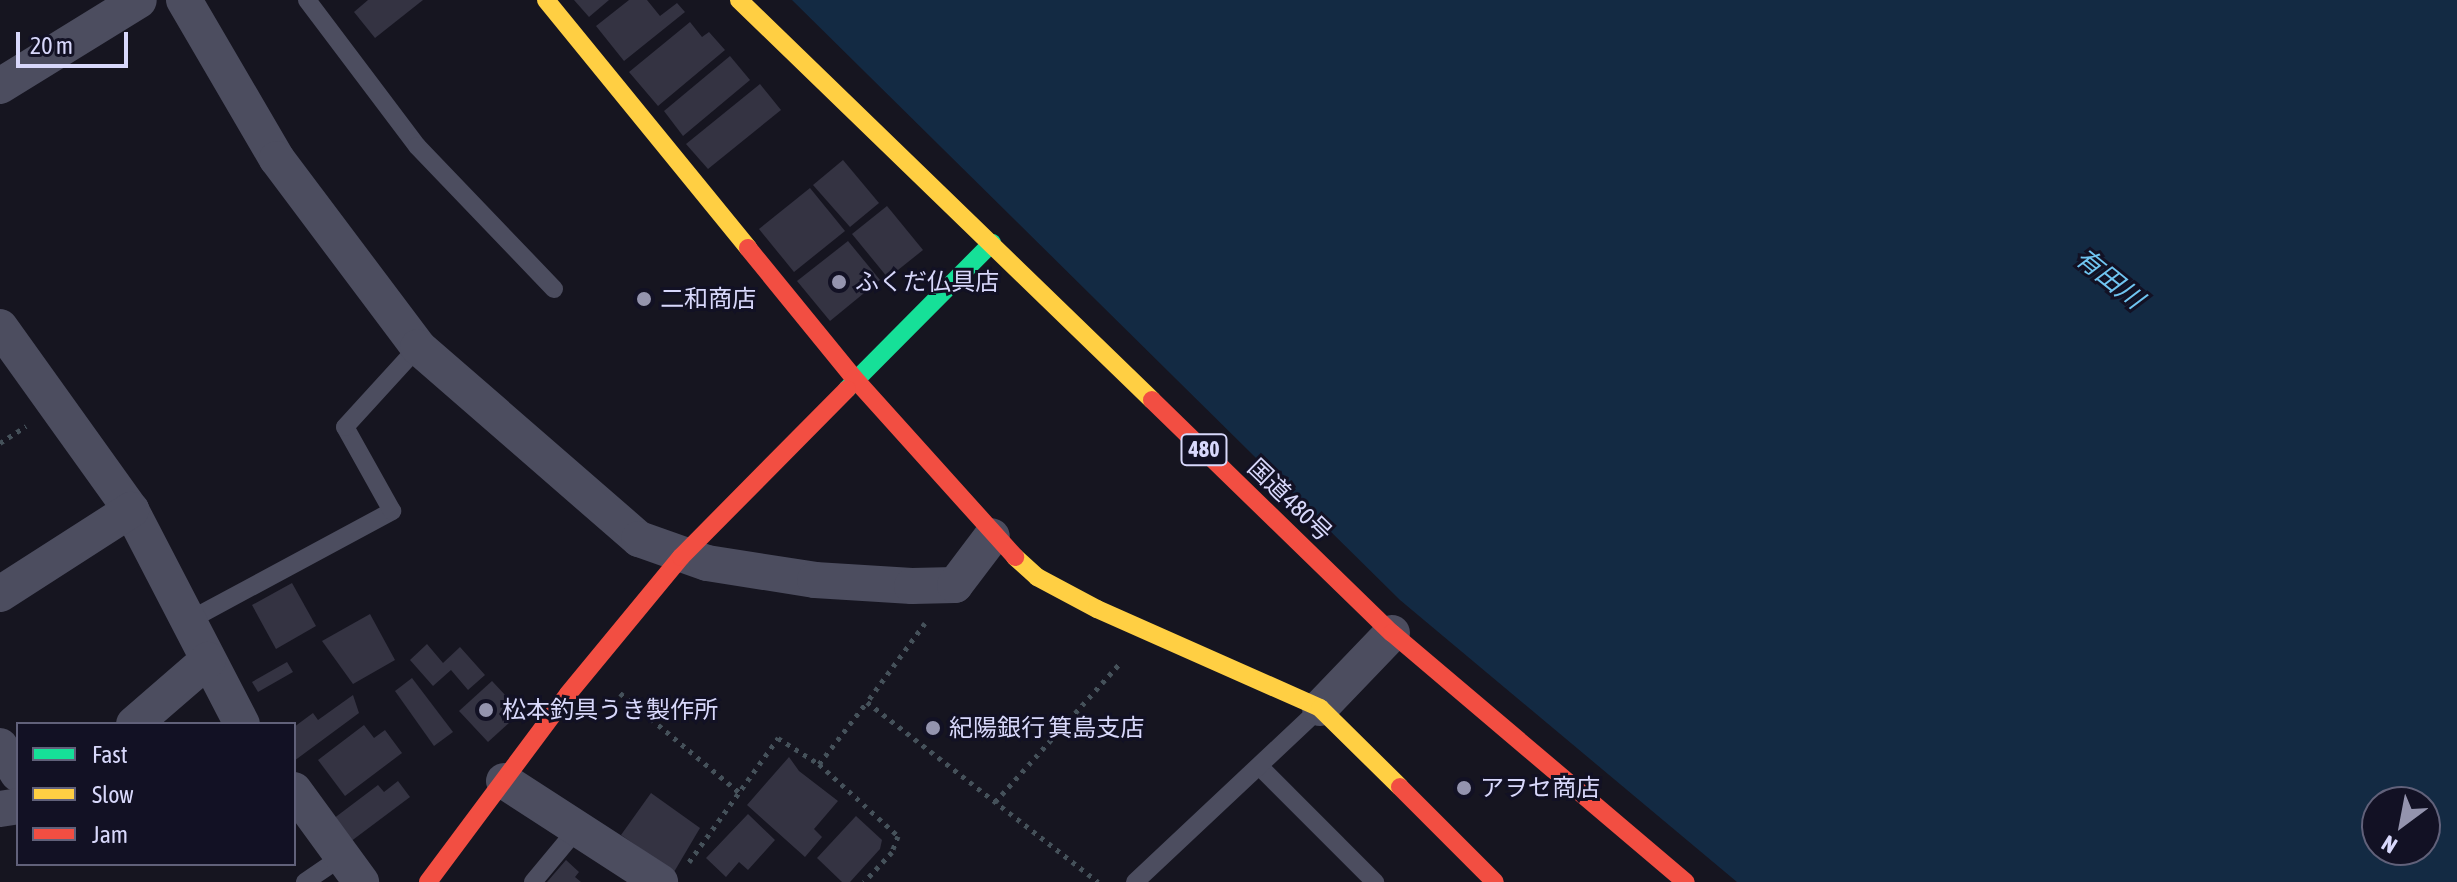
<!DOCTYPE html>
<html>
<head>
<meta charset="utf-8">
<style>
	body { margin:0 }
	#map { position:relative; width:2457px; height:882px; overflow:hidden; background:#161520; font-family:"Asap Condensed","Noto Sans JP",sans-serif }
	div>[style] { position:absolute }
	.water>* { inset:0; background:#132a43 }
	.building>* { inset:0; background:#343342 }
	.path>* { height:5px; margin-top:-2.5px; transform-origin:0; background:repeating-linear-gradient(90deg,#45515a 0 4px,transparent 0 10px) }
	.lane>* { height:18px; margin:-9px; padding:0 9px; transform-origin:9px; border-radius:9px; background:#4c4d5f }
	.street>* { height:36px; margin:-18px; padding:0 18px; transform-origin:18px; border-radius:18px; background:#4c4d5f }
	.fast>* { height:18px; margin:-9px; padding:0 9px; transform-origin:9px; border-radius:9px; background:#16e098 }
	.slow>* { height:18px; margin:-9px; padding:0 9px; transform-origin:9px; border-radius:9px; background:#ffcf43 }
	.jam>* { height:18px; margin:-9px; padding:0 9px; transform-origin:9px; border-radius:9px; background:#f24e42 }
	.dots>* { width:22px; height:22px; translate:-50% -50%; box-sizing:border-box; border:4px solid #121124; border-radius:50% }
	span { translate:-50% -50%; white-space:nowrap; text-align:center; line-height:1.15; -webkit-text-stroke:6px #121124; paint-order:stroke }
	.shield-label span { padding:2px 6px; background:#121124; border:2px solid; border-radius:6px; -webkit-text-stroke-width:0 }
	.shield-label { font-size:22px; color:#d8d8fb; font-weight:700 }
	.poi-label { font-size:24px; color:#d8d8fb }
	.left { translate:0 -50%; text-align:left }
	.street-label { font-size:24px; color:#d8d8fb }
	.water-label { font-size:26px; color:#70c5f1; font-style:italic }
	.legend { position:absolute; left:16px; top:722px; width:280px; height:144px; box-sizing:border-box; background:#121124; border:2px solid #61617a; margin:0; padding:10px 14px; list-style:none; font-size:24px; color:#d8d8fb }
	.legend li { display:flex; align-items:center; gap:16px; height:40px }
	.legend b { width:40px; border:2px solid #61617a }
	.north { position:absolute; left:2361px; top:786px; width:80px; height:80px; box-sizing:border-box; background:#121124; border:2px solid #61617a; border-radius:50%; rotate:212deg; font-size:22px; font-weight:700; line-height:32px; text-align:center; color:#d8d8fb }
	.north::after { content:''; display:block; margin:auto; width:28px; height:36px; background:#9494ae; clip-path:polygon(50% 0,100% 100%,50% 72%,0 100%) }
	.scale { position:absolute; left:16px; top:32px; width:112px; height:36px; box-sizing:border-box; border:4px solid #d8d8fb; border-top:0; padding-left:10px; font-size:24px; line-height:28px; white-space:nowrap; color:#d8d8fb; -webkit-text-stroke:6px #121124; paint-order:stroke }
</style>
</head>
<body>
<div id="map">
	<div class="water">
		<i style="clip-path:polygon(evenodd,792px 0,2457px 0,2457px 882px,1737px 882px,1400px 600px,792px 0,2377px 802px,2425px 802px,2425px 850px,2377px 850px,2377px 802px)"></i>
	</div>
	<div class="building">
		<i style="clip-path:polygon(368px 0,423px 0,375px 38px,354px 12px)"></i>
		<i style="clip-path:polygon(574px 0,609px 0,589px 17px)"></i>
		<i style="clip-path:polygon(629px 0,647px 0,660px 16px,677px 3px,685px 12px,624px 61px,596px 26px)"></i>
		<i style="clip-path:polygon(690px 22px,702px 37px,709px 32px,725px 50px,658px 106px,629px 72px)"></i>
		<i style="clip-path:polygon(730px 56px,750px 80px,683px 136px,664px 111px)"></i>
		<i style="clip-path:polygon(760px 84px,781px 110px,708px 169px,686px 144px)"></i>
		<i style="clip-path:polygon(843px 160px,879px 203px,850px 227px,813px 185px)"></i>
		<i style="clip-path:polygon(810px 188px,845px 231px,794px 272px,759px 229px)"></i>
		<i style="clip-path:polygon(887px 206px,923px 250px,888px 278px,852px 234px)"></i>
		<i style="clip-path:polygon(848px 241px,880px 280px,830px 321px,797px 281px)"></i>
		<i style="clip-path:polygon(292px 583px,316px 626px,276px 649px,252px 605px)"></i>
		<i style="clip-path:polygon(370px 614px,395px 660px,353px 684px,322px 641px)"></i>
		<i style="clip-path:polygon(427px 644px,443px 663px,460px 647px,485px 675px,468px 690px,451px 670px,433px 686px,410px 660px)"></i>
		<i style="clip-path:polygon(287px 662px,293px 672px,258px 692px,252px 682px)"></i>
		<i style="clip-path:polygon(412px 678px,453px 732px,434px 746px,395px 691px)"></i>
		<i style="clip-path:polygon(492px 681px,521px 712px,488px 742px,459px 711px)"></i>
		<i style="clip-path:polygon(353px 695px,359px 713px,294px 761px,294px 727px,313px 713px,318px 720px)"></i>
		<i style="clip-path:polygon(364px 725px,374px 738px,385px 730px,402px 753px,345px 796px,318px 760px)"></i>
		<i style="clip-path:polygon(789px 757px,799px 771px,838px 801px,814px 829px,822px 837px,805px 857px,747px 805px)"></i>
		<i style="clip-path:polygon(398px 781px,410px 797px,350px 842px,333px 819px,378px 785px,384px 792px)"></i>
		<i style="clip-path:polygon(651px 793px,700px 828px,674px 872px,621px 835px)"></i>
		<i style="clip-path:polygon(748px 814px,775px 840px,748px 870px,739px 862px,726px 877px,706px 858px)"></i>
		<i style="clip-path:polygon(856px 816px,882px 840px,880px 849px,850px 882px,842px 882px,817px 858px)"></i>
		<i style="clip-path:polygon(566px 860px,579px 872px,575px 877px,581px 882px,547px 882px)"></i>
	</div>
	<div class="path">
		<i style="left:0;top:443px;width:31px;rotate:-33deg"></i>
		<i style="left:925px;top:623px;width:98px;rotate:126.3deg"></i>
		<i style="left:867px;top:702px;width:293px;rotate:37.9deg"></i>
		<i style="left:620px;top:693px;width:155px;rotate:39.8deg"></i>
		<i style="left:819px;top:764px;width:78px;rotate:-52.3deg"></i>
		<i style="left:995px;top:802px;width:187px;rotate:-48deg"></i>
		<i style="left:689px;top:862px;width:153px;rotate:-54.3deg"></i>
		<i style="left:778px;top:738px;width:49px;rotate:32.4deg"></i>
		<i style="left:819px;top:764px;width:107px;rotate:42.3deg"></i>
		<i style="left:898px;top:836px;width:17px;rotate:111deg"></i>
		<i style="left:892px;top:852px;width:41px;rotate:133deg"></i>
	</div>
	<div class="lane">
		<i style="left:307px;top:0;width:183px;rotate:53deg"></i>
		<i style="left:417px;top:146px;width:198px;rotate:46.2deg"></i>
		<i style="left:188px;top:621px;width:232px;rotate:-28.3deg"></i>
		<i style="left:392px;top:511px;width:96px;rotate:-119.2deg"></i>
		<i style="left:345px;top:427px;width:108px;rotate:-47.6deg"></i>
		<i style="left:1260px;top:767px;width:163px;rotate:45deg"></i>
		<i style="left:305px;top:882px;width:46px;rotate:-34.4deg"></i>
		<i style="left:533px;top:882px;width:69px;rotate:-50.3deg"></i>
		<i style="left:1135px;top:882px;width:253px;rotate:-43.2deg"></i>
	</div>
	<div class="street">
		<i style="left:184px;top:0;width:184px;rotate:59.7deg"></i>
		<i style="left:277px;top:159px;width:235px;rotate:53.1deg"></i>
		<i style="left:418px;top:347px;width:293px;rotate:41deg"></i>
		<i style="left:639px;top:539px;width:72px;rotate:19.4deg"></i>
		<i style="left:707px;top:563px;width:109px;rotate:8.9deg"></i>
		<i style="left:815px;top:580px;width:97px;rotate:3.5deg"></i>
		<i style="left:912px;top:586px;width:43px;rotate:-1.3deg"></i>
		<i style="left:955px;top:585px;width:61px;rotate:-52.9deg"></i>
		<i style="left:0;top:86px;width:163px;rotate:-31.7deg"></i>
		<i style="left:0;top:327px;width:225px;rotate:54.4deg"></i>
		<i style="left:131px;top:510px;width:241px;rotate:62.6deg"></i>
		<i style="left:0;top:594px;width:156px;rotate:-32.7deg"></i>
		<i style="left:1320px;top:708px;width:104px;rotate:-46.2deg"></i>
		<i style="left:134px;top:724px;width:98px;rotate:-40.9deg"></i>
		<i style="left:0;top:746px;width:33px;rotate:57deg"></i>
		<i style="left:504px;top:781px;width:186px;rotate:32.9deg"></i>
		<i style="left:294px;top:790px;width:114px;rotate:53.9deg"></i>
		<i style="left:0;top:809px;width:18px;rotate:-9deg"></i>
	</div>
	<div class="fast">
		<i style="left:847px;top:389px;width:206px;rotate:-45.2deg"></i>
	</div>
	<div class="slow">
		<i style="left:546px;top:0;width:320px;rotate:50.8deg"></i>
		<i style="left:739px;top:0;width:575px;rotate:44.08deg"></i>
		<i style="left:1015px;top:557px;width:30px;rotate:42deg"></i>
		<i style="left:1037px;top:577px;width:68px;rotate:28.1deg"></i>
		<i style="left:1097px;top:609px;width:244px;rotate:23.9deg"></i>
		<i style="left:1320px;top:708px;width:112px;rotate:44.6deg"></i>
	</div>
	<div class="jam">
		<i style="left:748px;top:248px;width:168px;rotate:50.8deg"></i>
		<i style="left:854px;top:378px;width:241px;rotate:48deg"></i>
		<i style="left:1152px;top:400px;width:334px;rotate:44.2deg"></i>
		<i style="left:1392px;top:633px;width:385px;rotate:40.3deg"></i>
		<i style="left:1400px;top:787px;width:134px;rotate:45deg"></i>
		<i style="left:428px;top:882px;width:234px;rotate:-53.3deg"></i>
		<i style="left:568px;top:694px;width:178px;rotate:-50.5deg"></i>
		<i style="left:681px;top:557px;width:236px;rotate:-45.3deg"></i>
	</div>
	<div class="dots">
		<i style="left:839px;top:282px;background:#9494ae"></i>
		<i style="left:644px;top:299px;background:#9494ae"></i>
		<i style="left:486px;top:710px;background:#9494ae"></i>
		<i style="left:933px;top:728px;background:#9494ae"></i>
		<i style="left:1464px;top:788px;background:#9494ae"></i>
	</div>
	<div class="shield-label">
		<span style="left:1204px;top:450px">480</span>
	</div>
	<div class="poi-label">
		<span class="left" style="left:855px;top:282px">ふくだ仏具店</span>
		<span class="left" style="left:660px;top:299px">二和商店</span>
		<span class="left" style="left:502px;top:710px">松本釣具うき製作所</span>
		<span class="left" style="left:949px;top:728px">紀陽銀行 箕島支店</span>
		<span class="left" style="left:1480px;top:788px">アヲセ商店</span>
	</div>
	<div class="street-label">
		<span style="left:1290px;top:500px;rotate:44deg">国道480号</span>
	</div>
	<div class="water-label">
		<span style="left:2109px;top:279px;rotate:39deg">有田川</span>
	</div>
	<ul class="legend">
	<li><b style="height:10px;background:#16e098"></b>Fast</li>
	<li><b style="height:10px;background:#ffcf43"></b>Slow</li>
	<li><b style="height:10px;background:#f24e42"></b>Jam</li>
	</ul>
	<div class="north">N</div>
	<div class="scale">20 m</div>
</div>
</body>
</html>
